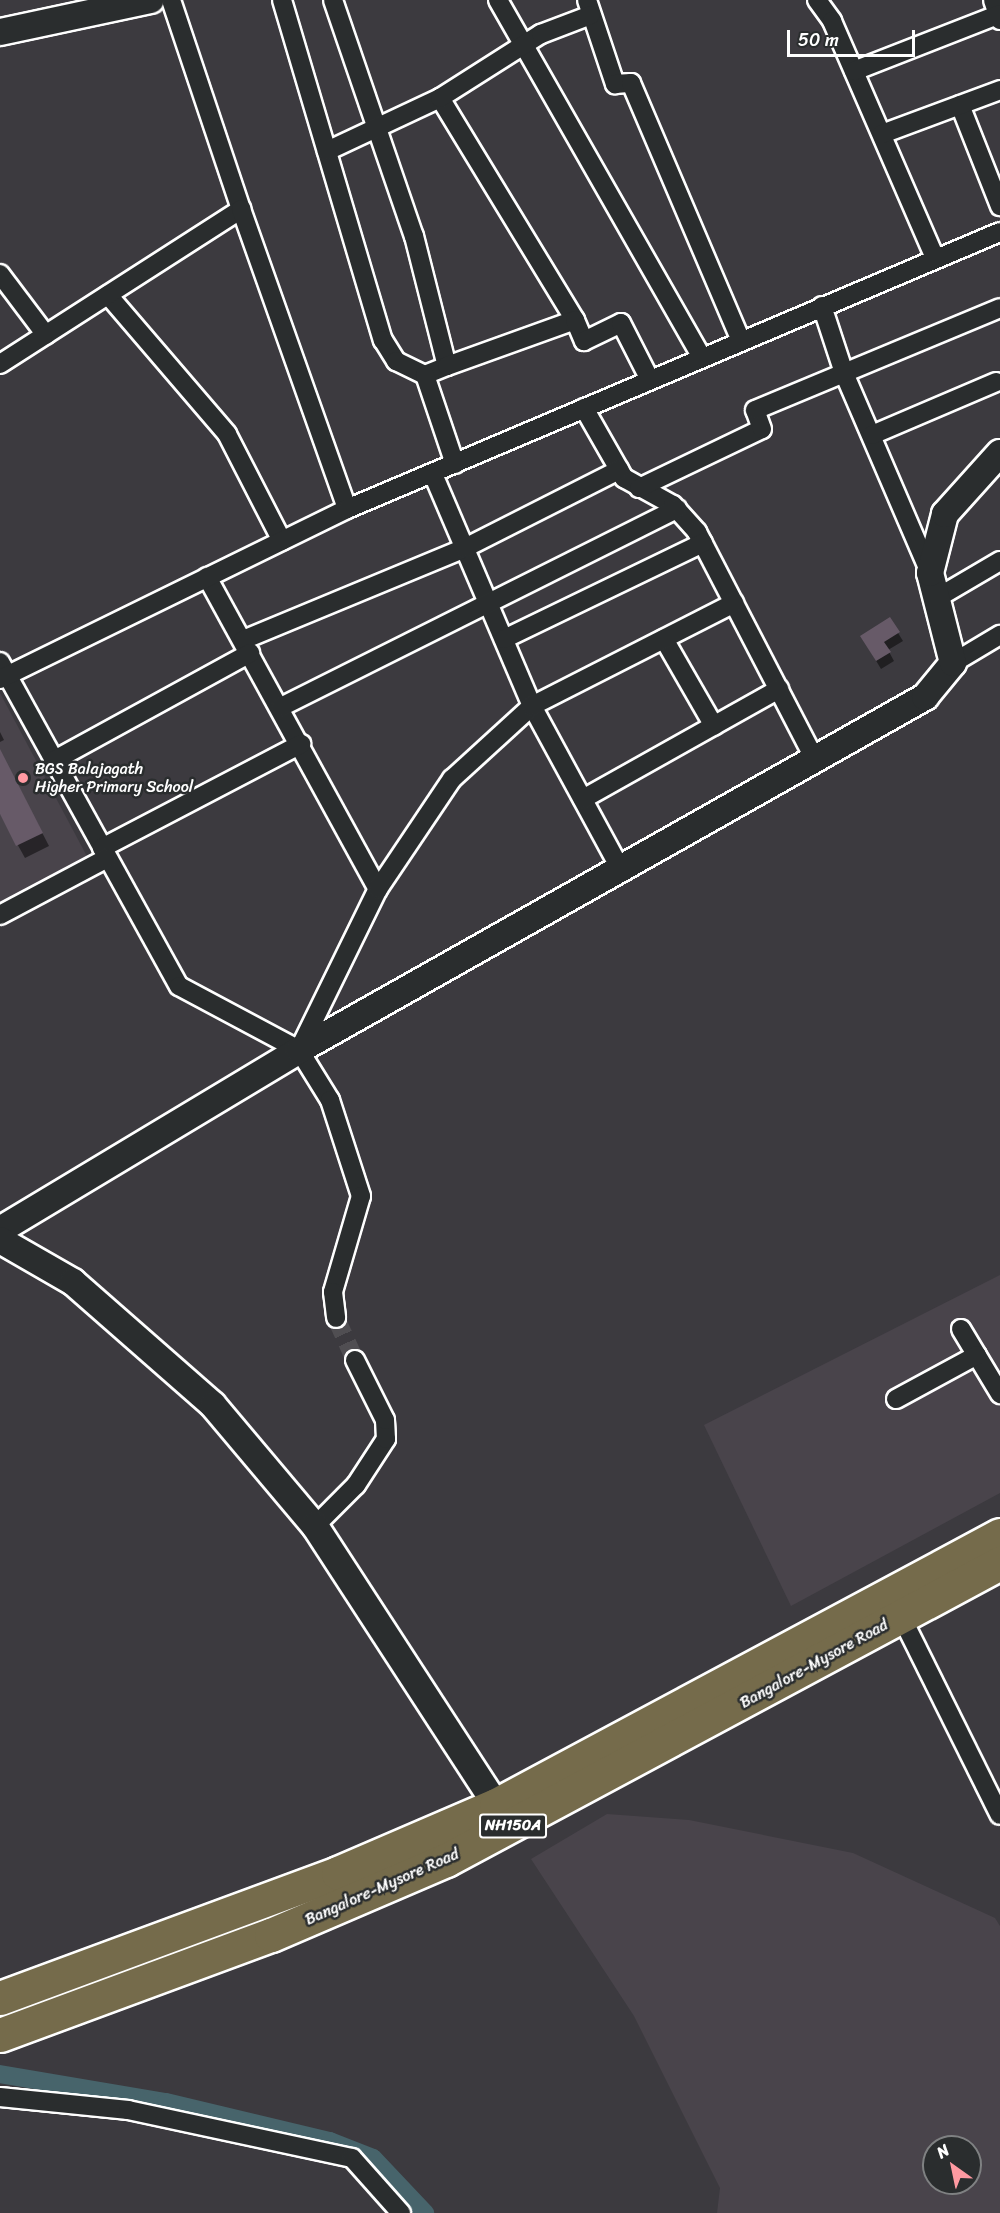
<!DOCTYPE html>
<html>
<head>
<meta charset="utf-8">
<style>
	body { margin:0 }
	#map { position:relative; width:1000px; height:2213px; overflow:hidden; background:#3c3a3f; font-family:Sriracha,sans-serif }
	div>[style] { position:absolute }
	.built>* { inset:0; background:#49444b }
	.shadow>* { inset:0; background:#0007 }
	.canal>* { height:18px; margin:-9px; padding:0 9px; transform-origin:9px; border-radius:9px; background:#47646b }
	.building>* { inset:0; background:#675a68 }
	.street-tunnel>* { height:18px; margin-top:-9px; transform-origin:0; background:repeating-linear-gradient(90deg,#504e52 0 18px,transparent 0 27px) }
	.roads { filter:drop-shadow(2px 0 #fff) drop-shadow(-2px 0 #fff) drop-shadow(0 2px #fff) drop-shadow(0 -2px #fff) }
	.street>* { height:18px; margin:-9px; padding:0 9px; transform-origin:9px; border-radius:9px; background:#2a2d2e }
	.secondary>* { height:26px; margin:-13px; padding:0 13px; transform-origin:13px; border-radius:13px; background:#2a2d2e }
	.highway>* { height:33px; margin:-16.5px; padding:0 16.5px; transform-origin:16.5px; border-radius:16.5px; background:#756b4b }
	.dots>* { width:16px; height:16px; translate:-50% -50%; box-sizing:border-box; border:3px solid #2a2d2e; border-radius:50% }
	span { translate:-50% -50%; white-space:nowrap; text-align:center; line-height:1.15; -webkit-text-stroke:5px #2a2d2e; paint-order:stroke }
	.shield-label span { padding:2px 4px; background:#2a2d2e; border:2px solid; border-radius:4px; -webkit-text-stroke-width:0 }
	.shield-label { font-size:15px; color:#fff; font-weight:700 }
	.poi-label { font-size:16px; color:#fff }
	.left { translate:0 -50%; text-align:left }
	.street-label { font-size:16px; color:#fff }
	.north { position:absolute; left:922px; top:2135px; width:60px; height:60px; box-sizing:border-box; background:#2a2d2e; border:2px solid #7f8182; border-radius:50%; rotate:327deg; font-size:16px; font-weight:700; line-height:24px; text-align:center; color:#fff }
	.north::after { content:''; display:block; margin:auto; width:21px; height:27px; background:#ff9aa2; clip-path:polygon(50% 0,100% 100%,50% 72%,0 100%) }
	.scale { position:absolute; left:787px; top:30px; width:128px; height:27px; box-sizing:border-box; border:3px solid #fff; border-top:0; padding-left:8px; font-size:18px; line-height:21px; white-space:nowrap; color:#fff; -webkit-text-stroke:4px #2a2d2e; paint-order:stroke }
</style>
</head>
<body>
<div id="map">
	<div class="built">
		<i style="clip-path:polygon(0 693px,90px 862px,0 908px)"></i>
		<i style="clip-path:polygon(1000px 1275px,1000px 1493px,791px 1606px,704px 1425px)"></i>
		<i style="clip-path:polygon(evenodd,607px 1814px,689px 1820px,853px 1853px,995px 1918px,1000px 1926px,1000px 2213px,717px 2213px,720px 2188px,634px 2016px,531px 1859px,607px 1814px,934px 2147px,970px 2147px,970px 2183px,934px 2183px,934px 2147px)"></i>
	</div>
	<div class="shadow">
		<i style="clip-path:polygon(898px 633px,903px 641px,888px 650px,894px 661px,881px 669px,862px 637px)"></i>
		<i style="clip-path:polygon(0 732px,4px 740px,0 742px)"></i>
		<i style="clip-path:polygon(0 769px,14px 778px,49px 846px,25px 858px,0 813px)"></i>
	</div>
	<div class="canal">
		<i style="left:0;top:2074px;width:168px;rotate:9.6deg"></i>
		<i style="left:166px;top:2102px;width:169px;rotate:13.4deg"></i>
		<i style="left:330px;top:2141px;width:46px;rotate:21.6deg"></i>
		<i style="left:373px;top:2158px;width:76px;rotate:46.6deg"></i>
	</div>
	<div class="building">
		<i style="clip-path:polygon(890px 617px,900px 632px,884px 642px,891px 652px,876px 661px,860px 636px)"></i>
		<i style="clip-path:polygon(0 749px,43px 833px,16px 846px,0 814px)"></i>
	</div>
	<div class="street-tunnel">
		<i style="left:336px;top:1318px;width:46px;rotate:65.7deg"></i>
	</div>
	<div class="roads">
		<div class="street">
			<i style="left:171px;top:0;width:220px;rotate:71.5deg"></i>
			<i style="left:282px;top:0;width:355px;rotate:73.5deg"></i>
			<i style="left:383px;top:340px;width:25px;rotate:58deg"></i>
			<i style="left:396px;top:361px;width:32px;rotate:26deg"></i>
			<i style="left:333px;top:0;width:250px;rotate:71.1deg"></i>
			<i style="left:414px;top:236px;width:134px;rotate:75.8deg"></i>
			<i style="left:447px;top:366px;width:24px;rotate:158deg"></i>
			<i style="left:425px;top:375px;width:94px;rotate:71.4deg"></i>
			<i style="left:498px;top:0;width:412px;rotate:60.3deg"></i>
			<i style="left:587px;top:0;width:89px;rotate:71.6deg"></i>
			<i style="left:615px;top:84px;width:16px;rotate:-4deg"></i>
			<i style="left:631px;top:83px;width:280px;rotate:66.9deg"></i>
			<i style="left:817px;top:0;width:26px;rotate:54deg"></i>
			<i style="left:832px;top:21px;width:258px;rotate:66.5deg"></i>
			<i style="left:993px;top:0;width:21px;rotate:71deg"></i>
			<i style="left:854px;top:71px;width:157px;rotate:-21.3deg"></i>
			<i style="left:440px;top:98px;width:260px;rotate:58.7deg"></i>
			<i style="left:960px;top:105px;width:109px;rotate:68.4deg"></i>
			<i style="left:882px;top:134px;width:126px;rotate:-20.4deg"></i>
			<i style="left:327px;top:151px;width:125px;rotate:-25.1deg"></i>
			<i style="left:440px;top:98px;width:120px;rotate:-32.4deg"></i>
			<i style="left:541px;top:34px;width:53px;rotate:-20.8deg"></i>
			<i style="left:0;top:274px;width:76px;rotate:53deg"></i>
			<i style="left:108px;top:295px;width:183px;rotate:49.4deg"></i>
			<i style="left:227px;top:434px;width:120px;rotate:62.8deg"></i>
			<i style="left:822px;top:306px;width:71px;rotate:71.8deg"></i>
			<i style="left:844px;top:373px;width:218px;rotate:66.7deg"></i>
			<i style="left:0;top:364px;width:287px;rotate:-32.7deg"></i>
			<i style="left:241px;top:209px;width:318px;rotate:70.5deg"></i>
			<i style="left:447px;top:366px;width:136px;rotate:-19.8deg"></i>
			<i style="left:575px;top:320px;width:23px;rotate:67deg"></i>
			<i style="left:584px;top:341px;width:41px;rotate:-25.9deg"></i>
			<i style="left:621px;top:323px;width:64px;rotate:63deg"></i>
			<i style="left:584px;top:408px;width:81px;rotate:60.3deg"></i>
			<i style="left:624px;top:478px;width:56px;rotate:28.9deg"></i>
			<i style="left:673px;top:505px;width:36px;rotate:48deg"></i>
			<i style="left:697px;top:532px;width:257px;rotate:62.6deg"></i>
			<i style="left:872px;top:435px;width:135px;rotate:-23.1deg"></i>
			<i style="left:433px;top:474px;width:252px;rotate:66.9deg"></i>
			<i style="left:532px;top:706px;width:189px;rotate:61.5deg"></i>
			<i style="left:639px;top:488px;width:136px;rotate:-25.6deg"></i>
			<i style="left:762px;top:429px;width:20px;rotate:-110deg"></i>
			<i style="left:755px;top:410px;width:265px;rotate:-22.6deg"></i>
			<i style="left:207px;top:577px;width:356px;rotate:61.3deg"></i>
			<i style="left:937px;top:598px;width:73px;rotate:-30.4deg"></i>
			<i style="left:504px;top:639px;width:221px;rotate:-25.8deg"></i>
			<i style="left:664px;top:639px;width:100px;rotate:60.1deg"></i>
			<i style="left:243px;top:640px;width:240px;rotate:-22.5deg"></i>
			<i style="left:465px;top:548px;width:173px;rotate:-26.9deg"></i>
			<i style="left:0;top:662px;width:370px;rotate:61.1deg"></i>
			<i style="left:179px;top:986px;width:136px;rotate:28.1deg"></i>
			<i style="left:299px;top:1050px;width:59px;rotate:58.2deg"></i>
			<i style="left:330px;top:1100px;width:101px;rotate:72.1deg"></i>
			<i style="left:361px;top:1196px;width:100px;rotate:106.3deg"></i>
			<i style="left:333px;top:1292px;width:26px;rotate:83deg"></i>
			<i style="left:953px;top:663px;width:55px;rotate:-30.8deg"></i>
			<i style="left:0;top:679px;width:386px;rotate:-26.1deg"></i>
			<i style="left:347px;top:509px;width:709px;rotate:-22.99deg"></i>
			<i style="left:281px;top:707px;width:443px;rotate:-26.6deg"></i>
			<i style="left:53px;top:761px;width:225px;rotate:-28.7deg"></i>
			<i style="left:583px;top:799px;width:225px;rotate:-29.3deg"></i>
			<i style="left:102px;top:848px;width:225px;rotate:-27.6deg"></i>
			<i style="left:0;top:915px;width:121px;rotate:-28deg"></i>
			<i style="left:299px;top:1050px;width:179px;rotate:-63.9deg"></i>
			<i style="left:378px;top:889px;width:133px;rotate:-56.1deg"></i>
			<i style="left:452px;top:779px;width:108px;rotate:-42.4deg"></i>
			<i style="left:532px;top:706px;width:227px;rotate:-27deg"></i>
			<i style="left:961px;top:1329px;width:76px;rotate:59deg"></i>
			<i style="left:896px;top:1399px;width:92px;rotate:-28.5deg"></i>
			<i style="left:315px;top:1526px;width:58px;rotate:-45deg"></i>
			<i style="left:356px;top:1485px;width:55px;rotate:-56.9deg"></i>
			<i style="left:386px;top:1439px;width:19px;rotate:-93deg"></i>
			<i style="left:385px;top:1420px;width:67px;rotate:-116.6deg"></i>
			<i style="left:901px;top:1616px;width:222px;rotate:63.6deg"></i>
			<i style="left:0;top:2097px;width:129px;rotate:5.8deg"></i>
			<i style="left:128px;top:2110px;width:229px;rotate:12.1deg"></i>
			<i style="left:352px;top:2158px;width:74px;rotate:48.3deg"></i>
		</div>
		<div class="secondary">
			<i style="left:0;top:32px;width:154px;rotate:-12deg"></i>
			<i style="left:0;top:1230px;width:349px;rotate:-31deg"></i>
			<i style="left:299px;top:1050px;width:719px;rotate:-29.42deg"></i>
			<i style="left:925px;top:697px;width:44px;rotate:-50.5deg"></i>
			<i style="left:953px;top:663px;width:93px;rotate:-104.3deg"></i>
			<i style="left:930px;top:573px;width:61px;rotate:-75.7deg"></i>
			<i style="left:945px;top:514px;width:82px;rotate:-48deg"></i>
			<i style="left:0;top:1240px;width:84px;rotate:29.9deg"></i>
			<i style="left:73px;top:1282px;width:186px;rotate:41.3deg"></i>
			<i style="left:213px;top:1405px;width:158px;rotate:49.9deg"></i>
			<i style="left:315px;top:1526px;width:351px;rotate:57deg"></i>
		</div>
		<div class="highway">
			<i style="left:0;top:1998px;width:360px;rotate:-20.3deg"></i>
			<i style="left:338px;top:1873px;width:172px;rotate:-23.3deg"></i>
			<i style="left:496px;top:1805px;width:572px;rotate:-28.18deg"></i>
			<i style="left:0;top:2035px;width:289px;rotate:-20.3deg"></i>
			<i style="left:271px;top:1935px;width:190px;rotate:-23.2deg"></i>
			<i style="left:446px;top:1860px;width:629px;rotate:-28.2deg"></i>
		</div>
	</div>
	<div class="dots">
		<i style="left:23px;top:778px;background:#ff9aa2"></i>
	</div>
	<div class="shield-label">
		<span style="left:513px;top:1826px">NH150A</span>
	</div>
	<div class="poi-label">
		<span class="left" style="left:35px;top:778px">BGS Balajagath<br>Higher Primary School</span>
	</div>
	<div class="street-label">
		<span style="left:814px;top:1664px;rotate:-29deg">Bangalore-Mysore Road</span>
		<span style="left:382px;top:1887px;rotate:-24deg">Bangalore-Mysore Road</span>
	</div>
	<div class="north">N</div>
	<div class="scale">50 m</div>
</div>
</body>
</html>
